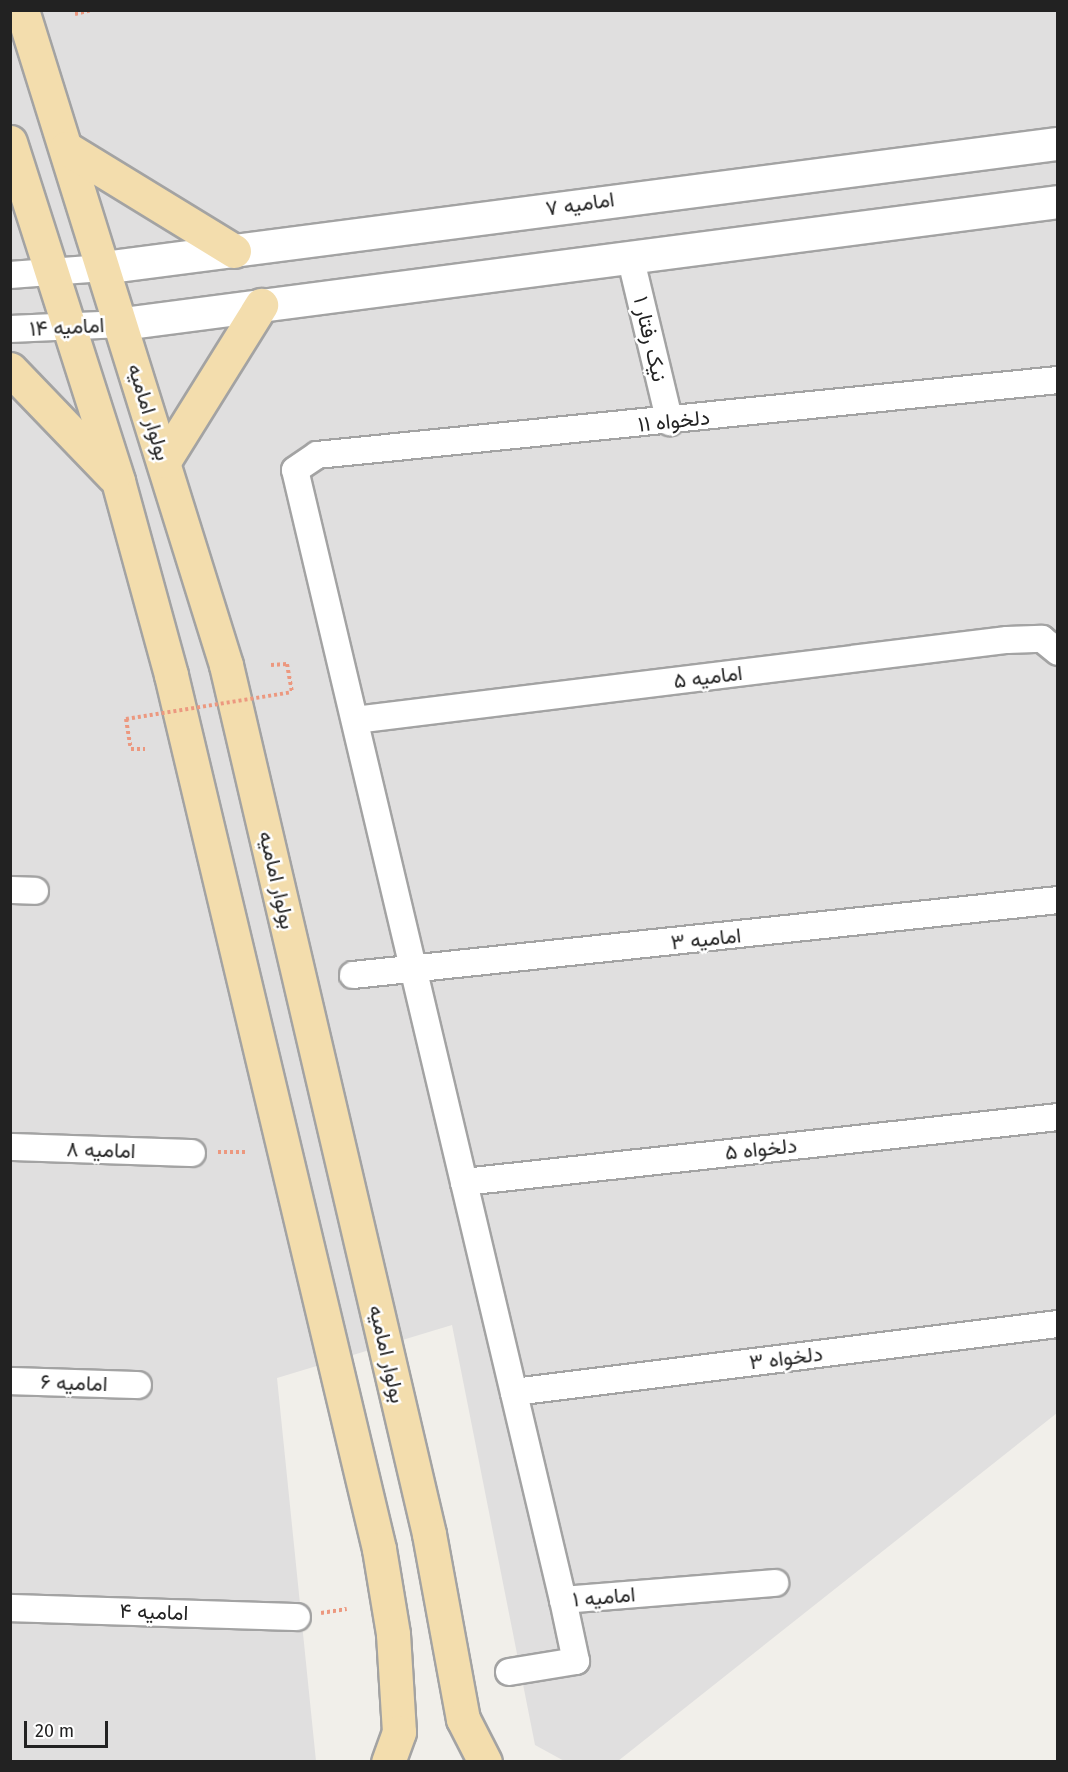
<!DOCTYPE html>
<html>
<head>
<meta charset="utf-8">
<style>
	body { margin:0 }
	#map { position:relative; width:1068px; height:1772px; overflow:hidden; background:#f1efea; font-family:"Fira Sans",Vazirmatn,sans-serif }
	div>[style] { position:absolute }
	.residential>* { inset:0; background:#e0dfdf }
	.path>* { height:4px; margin-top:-2px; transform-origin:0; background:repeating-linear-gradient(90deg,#ec987f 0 3px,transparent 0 6px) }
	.roads { filter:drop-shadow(2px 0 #a3a3a3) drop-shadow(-2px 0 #a3a3a3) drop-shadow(0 2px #a3a3a3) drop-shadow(0 -2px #a3a3a3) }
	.minor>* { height:26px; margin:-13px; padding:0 13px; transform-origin:13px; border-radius:13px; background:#fff }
	.tertiary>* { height:32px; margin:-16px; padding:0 16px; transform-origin:16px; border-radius:16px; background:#fff }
	.primary>* { height:33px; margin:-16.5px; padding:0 16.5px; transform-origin:16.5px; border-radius:16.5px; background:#f3ddad }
	.path-bridge>* { height:4px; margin-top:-2px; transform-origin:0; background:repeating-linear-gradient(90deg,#ec987f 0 3px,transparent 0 6px) }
	span { translate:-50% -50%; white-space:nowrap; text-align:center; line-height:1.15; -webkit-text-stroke:5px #fff; paint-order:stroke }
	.street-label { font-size:21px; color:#222 }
	.frame { position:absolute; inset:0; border:12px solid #222; pointer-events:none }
	.scale { position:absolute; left:24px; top:1721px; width:84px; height:27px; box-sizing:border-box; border:3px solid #222; border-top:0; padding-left:8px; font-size:18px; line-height:21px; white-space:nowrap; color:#222; -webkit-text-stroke:4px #fff; paint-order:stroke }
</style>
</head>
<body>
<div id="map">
	<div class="residential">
		<i style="clip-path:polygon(11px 11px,1057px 11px,1057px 1413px,618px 1761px,566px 1762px,535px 1745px,452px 1325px,277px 1378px,316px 1761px,11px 1762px)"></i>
	</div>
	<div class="path">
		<i style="left:75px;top:14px;width:17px;rotate:-13deg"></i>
		<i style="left:271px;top:665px;width:16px;rotate:-4deg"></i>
		<i style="left:287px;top:664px;width:28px;rotate:80deg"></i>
		<i style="left:126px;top:719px;width:30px;rotate:81deg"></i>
		<i style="left:131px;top:749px;width:14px"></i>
		<i style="left:218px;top:1152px;width:29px"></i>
		<i style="left:321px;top:1613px;width:26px;rotate:-9deg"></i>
	</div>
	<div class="roads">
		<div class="minor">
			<i style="left:630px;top:256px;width:171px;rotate:76.5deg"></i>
			<i style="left:10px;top:275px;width:93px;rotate:-4.3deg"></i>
			<i style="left:10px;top:329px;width:113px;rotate:-2.5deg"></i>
			<i style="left:355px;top:720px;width:657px;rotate:-7deg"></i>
			<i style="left:1007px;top:640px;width:35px;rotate:-2deg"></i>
			<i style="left:1042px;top:639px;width:21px;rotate:39deg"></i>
			<i style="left:10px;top:890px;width:25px;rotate:2deg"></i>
			<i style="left:353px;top:975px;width:709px;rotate:-6.07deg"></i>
			<i style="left:10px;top:1147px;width:182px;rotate:1.9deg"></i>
			<i style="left:464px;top:1182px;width:598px;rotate:-6.24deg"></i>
			<i style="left:10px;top:1381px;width:128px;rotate:1.8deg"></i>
			<i style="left:514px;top:1392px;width:548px;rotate:-7.13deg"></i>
			<i style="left:563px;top:1600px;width:1161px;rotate:-103.34deg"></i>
			<i style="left:295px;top:470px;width:27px;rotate:-34deg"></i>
			<i style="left:317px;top:455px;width:745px;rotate:-5.78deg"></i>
			<i style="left:10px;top:1608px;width:287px;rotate:1.8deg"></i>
			<i style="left:509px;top:1672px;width:68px;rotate:-9.3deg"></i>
			<i style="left:576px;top:1661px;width:62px;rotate:-102deg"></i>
			<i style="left:563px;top:1600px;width:213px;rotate:-4.6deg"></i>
		</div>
		<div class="tertiary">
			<i style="left:103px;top:268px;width:963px;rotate:-7.4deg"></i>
			<i style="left:123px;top:324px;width:943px;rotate:-7.43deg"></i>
		</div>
		<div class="primary">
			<i style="left:22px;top:10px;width:686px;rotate:72.7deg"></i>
			<i style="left:226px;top:665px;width:892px;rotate:76.85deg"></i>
			<i style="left:429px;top:1534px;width:188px;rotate:79.6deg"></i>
			<i style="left:463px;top:1719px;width:48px;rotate:62.9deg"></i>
			<i style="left:10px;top:142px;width:356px;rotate:72.3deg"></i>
			<i style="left:118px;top:481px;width:201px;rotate:74.7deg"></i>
			<i style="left:171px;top:675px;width:898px;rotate:76.61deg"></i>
			<i style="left:379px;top:1549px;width:86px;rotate:80.6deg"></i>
			<i style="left:393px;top:1634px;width:98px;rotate:86.5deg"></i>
			<i style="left:399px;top:1732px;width:32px;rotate:110deg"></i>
			<i style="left:66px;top:148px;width:197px;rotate:31.5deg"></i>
			<i style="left:10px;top:369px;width:149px;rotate:46.1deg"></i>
			<i style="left:164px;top:461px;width:184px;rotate:-58.1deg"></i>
		</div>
	</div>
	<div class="path-bridge">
		<i style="left:126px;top:719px;width:168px;rotate:-9.2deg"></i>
	</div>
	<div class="street-label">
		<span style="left:580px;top:204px;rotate:-8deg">امامیه ۷</span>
		<span style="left:67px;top:327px;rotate:-3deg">امامیه ۱۴</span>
		<span style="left:650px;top:339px;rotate:77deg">نیک رفتار ۱</span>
		<span style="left:149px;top:412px;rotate:73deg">بولوار امامیه</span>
		<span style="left:674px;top:421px;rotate:-6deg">دلخواه ۱۱</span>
		<span style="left:708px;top:677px;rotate:-7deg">امامیه ۵</span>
		<span style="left:277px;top:880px;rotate:77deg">بولوار امامیه</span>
		<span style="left:706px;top:939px;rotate:-6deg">امامیه ۳</span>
		<span style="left:761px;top:1149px;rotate:-6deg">دلخواه ۵</span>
		<span style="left:101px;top:1150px;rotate:2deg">امامیه ۸</span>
		<span style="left:387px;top:1354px;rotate:77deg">بولوار امامیه</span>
		<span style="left:786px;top:1358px;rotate:-7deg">دلخواه ۳</span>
		<span style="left:74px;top:1383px;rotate:2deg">امامیه ۶</span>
		<span style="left:604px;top:1597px;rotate:-5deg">امامیه ۱</span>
		<span style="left:154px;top:1612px;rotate:2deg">امامیه ۴</span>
	</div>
	<div class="frame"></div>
	<div class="scale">20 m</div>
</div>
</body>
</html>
